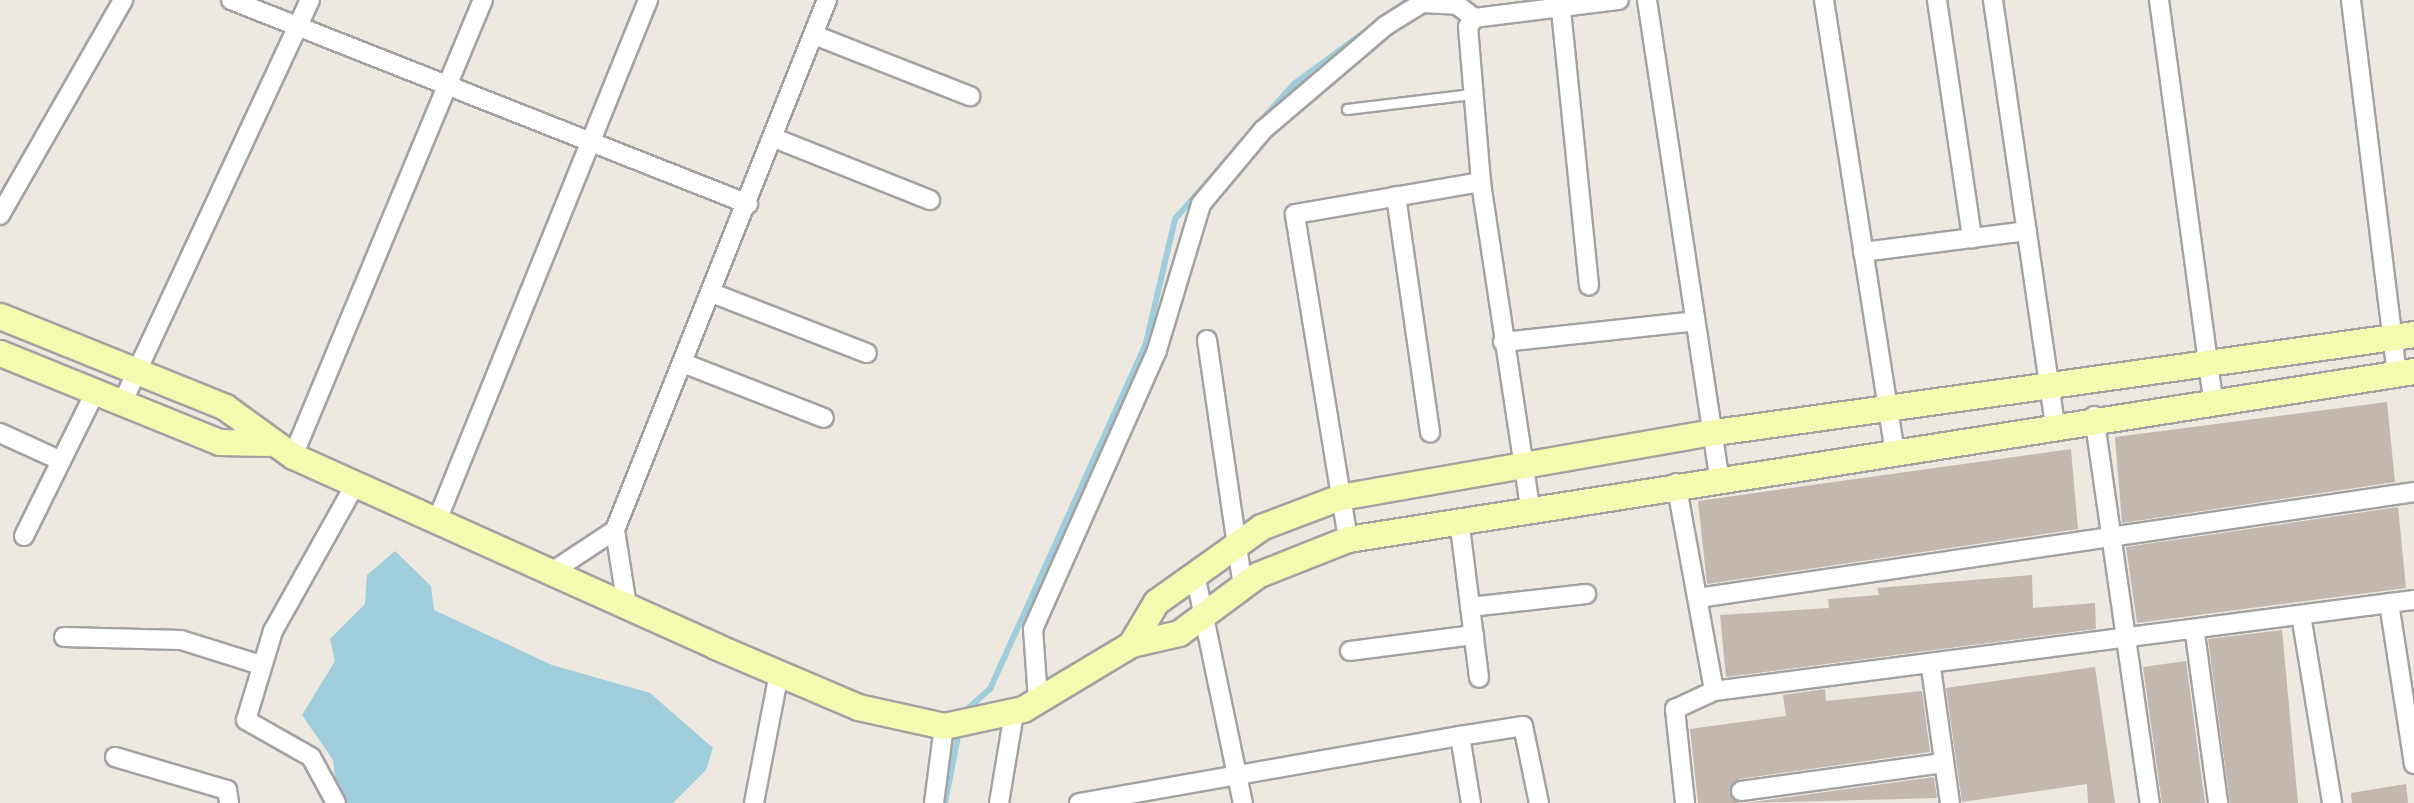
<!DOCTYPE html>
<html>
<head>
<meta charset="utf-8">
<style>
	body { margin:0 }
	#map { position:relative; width:2414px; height:803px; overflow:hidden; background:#ede9e0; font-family:"Alegreya Sans",sans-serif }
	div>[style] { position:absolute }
	.water>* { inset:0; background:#9fcddc }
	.stream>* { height:6px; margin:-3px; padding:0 3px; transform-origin:3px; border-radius:3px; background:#9fcddc }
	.building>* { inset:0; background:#c2b8b0 }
	.roads { filter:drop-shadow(2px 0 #a2a2a2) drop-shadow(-2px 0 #a2a2a2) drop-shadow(0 2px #a2a2a2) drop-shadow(0 -2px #a2a2a2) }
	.lane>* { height:9px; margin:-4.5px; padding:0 4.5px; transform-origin:4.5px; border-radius:4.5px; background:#fff }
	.street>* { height:18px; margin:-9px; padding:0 9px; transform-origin:9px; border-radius:9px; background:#fff }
	.secondary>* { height:25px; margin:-12.5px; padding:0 12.5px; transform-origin:12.5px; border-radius:12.5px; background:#f5fab1 }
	span { translate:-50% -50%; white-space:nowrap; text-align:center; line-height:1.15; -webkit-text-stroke:8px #fff; paint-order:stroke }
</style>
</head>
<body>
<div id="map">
	<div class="water">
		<i style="clip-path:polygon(395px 551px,431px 586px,434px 610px,552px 665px,650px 693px,713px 748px,706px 770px,673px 803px,338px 803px,333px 760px,302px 715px,335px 661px,330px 639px,365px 604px,367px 575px)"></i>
	</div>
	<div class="stream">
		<i style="left:1260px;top:122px;width:51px;rotate:-48.2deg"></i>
		<i style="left:1294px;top:84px;width:142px;rotate:-36.4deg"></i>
		<i style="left:962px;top:714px;width:38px;rotate:-42deg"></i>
		<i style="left:990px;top:689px;width:380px;rotate:-65.7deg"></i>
		<i style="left:1146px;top:343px;width:127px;rotate:-76.8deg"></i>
		<i style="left:1175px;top:219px;width:67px;rotate:-48.7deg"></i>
		<i style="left:945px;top:803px;width:73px;rotate:-79deg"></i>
	</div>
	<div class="building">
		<i style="clip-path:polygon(2387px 402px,2395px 482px,2122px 523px,2115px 437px)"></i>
		<i style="clip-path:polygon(2071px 449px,2078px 529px,1707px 584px,1698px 501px)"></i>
		<i style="clip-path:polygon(2398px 507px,2406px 588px,2137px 623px,2126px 547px)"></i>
		<i style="clip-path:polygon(2032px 575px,2033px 608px,2095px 603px,2096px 629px,1726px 677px,1720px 615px,1829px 608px,1828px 599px,1879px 595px,1877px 588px)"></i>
		<i style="clip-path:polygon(2282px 630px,2298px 803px,2230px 803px,2208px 639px)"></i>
		<i style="clip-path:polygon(2186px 661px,2205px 803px,2162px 803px,2143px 667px)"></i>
		<i style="clip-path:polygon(2095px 667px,2115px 803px,2088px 803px,2087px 784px,1962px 802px,1946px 688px)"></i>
		<i style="clip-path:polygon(1825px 689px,1826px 701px,1922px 691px,1930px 752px,1739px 779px,1729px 792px,1739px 803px,1698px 803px,1690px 729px,1786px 716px,1783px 695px)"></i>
		<i style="clip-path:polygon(1934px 777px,1937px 798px,1745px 803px)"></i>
		<i style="clip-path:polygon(2406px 784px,2408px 803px,2352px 803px,2351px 793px)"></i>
	</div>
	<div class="roads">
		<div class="lane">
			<i style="left:1347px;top:109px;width:125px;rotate:-6.9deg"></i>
		</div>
		<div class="street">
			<i style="left:231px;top:0;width:556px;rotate:21.53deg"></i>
			<i style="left:1560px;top:0;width:287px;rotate:84.2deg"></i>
			<i style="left:1647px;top:0;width:479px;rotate:81.4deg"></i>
			<i style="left:1824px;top:0;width:452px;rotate:81.1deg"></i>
			<i style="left:1937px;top:0;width:241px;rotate:81.6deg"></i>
			<i style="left:1993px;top:0;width:429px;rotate:81.7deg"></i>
			<i style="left:2159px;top:0;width:405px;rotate:82.3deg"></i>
			<i style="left:2351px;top:0;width:377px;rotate:83deg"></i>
			<i style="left:814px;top:35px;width:168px;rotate:21.4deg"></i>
			<i style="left:774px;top:138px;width:168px;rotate:21.7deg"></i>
			<i style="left:1396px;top:196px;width:239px;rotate:81.8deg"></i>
			<i style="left:0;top:215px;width:248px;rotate:-60.2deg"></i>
			<i style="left:1863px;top:252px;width:165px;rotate:-7.3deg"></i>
			<i style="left:712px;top:293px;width:166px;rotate:21.2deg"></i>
			<i style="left:1207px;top:340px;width:250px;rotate:81.7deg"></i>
			<i style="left:1503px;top:342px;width:193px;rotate:-6.2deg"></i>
			<i style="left:683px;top:363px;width:151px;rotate:21.3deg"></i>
			<i style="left:123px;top:401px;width:442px;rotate:-65deg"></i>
			<i style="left:2094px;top:416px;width:391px;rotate:81.8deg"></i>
			<i style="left:0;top:433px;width:63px;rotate:24.5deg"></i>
			<i style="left:293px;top:456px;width:494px;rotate:-67.4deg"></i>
			<i style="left:1676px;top:483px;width:211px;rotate:79.6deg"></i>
			<i style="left:1714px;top:691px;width:706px;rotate:-7.41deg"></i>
			<i style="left:1530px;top:507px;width:329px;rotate:-98.6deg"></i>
			<i style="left:1481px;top:182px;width:156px;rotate:-94.8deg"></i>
			<i style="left:1468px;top:27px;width:11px;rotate:-56deg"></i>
			<i style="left:1474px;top:18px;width:146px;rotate:-7.1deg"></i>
			<i style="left:1459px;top:519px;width:160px;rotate:82.8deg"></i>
			<i style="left:436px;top:523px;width:564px;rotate:-67.93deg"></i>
			<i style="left:24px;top:536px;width:163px;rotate:-63.7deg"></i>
			<i style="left:1348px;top:539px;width:329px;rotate:-99.3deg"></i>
			<i style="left:1295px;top:214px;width:189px;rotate:-9.8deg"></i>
			<i style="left:553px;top:571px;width:74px;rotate:-33.5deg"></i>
			<i style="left:1195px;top:574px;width:234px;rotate:78.2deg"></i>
			<i style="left:1698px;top:598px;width:724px;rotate:-8.42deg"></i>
			<i style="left:2389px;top:603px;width:163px;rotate:81.2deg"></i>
			<i style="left:627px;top:606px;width:77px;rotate:-99deg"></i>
			<i style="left:615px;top:530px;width:571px;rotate:-68.2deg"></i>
			<i style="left:1470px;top:607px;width:117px;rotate:-6.4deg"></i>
			<i style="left:2301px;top:615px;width:191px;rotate:80.6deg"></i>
			<i style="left:2195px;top:634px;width:171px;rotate:82.2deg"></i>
			<i style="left:64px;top:637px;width:117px;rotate:1.5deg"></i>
			<i style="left:181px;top:640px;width:84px;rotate:17.4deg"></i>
			<i style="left:1350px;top:651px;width:125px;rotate:-7.4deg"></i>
			<i style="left:1931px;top:668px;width:136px;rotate:82deg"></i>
			<i style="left:1038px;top:700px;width:71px;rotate:-94deg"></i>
			<i style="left:1033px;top:629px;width:305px;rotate:-66deg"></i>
			<i style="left:1157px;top:350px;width:152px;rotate:-73.2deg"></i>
			<i style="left:1201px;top:204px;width:97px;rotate:-50deg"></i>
			<i style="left:1263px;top:130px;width:160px;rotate:-40.4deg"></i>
			<i style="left:1385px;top:26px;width:44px;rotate:-31.9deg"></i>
			<i style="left:1422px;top:3px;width:35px;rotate:3deg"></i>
			<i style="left:1457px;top:5px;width:21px;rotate:37deg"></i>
			<i style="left:1460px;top:736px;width:64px;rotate:-9deg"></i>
			<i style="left:1523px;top:726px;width:79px;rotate:78.3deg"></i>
			<i style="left:115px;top:757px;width:117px;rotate:16.4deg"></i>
			<i style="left:227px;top:790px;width:13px;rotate:81deg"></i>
			<i style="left:1741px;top:791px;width:204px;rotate:-7.9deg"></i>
			<i style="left:336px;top:803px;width:52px;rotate:-118.5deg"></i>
			<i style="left:311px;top:757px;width:75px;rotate:-150.4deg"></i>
			<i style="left:246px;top:720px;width:93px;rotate:-73.1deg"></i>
			<i style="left:273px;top:631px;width:167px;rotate:-60.7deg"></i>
			<i style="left:754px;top:803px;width:132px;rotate:-79.1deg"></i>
			<i style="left:934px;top:803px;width:78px;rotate:-82.6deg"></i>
			<i style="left:999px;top:803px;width:91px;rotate:-80.5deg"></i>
			<i style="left:1079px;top:803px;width:387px;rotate:-10deg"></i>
			<i style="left:1460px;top:736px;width:68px;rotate:80.7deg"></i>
			<i style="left:1685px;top:803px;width:95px;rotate:-96.1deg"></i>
			<i style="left:1675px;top:709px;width:43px;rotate:-24.8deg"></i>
		</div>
		<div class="secondary">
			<i style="left:0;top:316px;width:243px;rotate:22deg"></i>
			<i style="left:225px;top:407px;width:84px;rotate:35.8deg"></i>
			<i style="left:293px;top:456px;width:463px;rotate:24.2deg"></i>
			<i style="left:715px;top:646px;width:155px;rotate:23.1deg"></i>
			<i style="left:858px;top:707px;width:88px;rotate:12.5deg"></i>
			<i style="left:944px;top:726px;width:81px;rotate:-12.1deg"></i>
			<i style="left:1023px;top:709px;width:126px;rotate:-31deg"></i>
			<i style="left:1131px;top:644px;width:49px;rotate:-12.9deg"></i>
			<i style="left:1179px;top:633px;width:97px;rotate:-36.6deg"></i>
			<i style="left:1257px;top:575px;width:98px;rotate:-21.6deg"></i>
			<i style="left:1348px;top:539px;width:1079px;rotate:-8.96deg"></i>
			<i style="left:0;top:353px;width:236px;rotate:22.1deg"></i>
			<i style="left:219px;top:442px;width:48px;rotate:1.2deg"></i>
			<i style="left:1131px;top:644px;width:49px;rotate:-59.2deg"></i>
			<i style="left:1156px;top:602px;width:129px;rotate:-35.5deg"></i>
			<i style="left:1261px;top:527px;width:85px;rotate:-20.8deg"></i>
			<i style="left:1340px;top:497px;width:374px;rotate:-9.9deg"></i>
			<i style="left:1708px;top:433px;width:713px;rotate:-7.98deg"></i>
		</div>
	</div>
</div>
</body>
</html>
